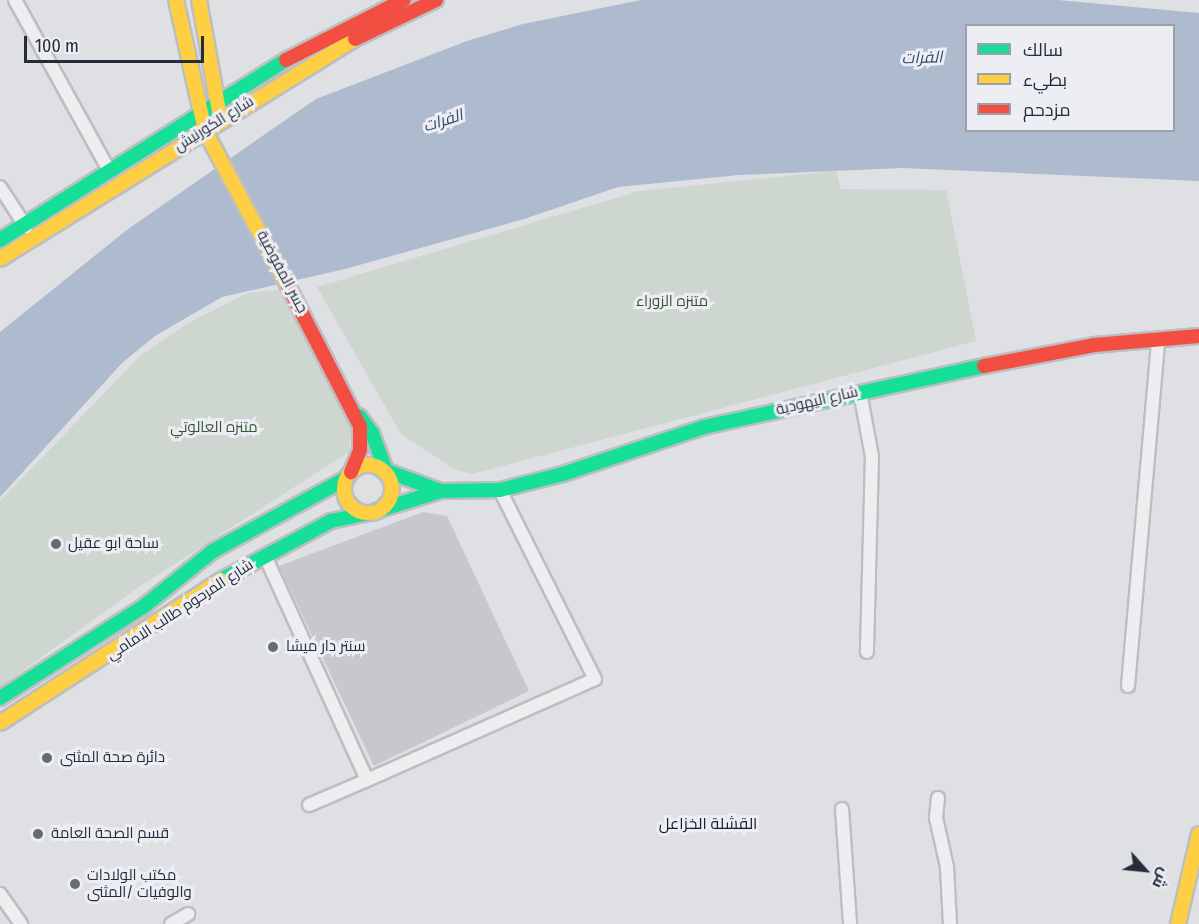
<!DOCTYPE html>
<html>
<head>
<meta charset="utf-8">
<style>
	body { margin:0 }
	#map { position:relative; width:1199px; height:924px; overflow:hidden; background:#dfe0e4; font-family:"Fira Sans Condensed",Cairo,sans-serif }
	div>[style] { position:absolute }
	.green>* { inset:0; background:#ced7cf }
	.water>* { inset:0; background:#aebace }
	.building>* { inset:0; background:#c7c8cc }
	.roads { filter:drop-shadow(2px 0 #bdbec2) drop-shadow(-2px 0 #bdbec2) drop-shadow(0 2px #bdbec2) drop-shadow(0 -2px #bdbec2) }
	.street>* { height:12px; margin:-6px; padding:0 6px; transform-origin:6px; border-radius:6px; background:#eeeef0 }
	.fast>* { height:14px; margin:-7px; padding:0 7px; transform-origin:7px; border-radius:7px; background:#16e098 }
	.slow>* { height:14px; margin:-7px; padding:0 7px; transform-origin:7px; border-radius:7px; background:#ffcf43 }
	.slow>.ring { margin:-7px; padding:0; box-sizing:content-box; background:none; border:14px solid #ffcf43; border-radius:50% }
	.jam>* { height:14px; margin:-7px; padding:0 7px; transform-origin:7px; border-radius:7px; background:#f24e42 }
	.dots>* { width:16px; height:16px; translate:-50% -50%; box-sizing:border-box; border:3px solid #eceef4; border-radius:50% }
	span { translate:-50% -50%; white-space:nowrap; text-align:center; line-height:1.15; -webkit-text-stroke:6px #eceef4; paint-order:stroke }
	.street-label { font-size:15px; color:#272c3b }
	.park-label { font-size:15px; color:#385635 }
	.poi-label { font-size:15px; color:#272c3b }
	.left { translate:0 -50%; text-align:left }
	.water-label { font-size:16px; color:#33486d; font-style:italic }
	.neighbourhood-label { font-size:16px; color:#191e2c }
	.legend { position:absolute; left:965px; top:24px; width:210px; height:108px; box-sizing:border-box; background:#eceef4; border:2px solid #9da0aa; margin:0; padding:8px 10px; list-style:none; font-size:18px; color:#272c3b }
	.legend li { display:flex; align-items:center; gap:12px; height:30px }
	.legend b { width:30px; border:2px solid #9da0aa }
	.north { position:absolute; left:1115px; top:840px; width:60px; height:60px; -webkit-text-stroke:4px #eceef4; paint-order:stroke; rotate:117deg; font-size:16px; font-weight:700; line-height:24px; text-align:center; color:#272c3b }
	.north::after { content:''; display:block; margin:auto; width:21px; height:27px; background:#272c3b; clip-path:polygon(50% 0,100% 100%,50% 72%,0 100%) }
	.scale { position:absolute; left:24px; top:36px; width:180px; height:27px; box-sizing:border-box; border:3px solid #272c3b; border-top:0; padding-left:8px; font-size:18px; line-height:21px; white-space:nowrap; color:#272c3b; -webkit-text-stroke:4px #eceef4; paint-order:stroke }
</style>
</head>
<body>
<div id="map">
	<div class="green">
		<i style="clip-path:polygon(836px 171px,841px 189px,946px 190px,976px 341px,472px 474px,456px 470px,401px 434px,317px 287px,639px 191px)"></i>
		<i style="clip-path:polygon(283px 289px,353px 417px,349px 452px,139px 587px,0 687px,0 501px,140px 356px,188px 323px,248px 293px)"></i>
	</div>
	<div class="water">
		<i style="clip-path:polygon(evenodd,641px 0,1058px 0,1199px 13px,1199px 181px,903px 168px,739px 175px,618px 187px,524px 219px,345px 269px,222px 297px,155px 336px,122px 363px,0 497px,0 332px,128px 229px,316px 99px,467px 41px,523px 24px,641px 0,966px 26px,1174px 26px,1174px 130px,966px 130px,966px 26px)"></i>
	</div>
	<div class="building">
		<i style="clip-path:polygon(423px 512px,447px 516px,529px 691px,374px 766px,279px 566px)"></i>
	</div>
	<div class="roads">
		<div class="street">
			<i style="left:15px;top:0;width:196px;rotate:61.1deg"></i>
			<i style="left:0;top:187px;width:48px;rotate:57deg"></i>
			<i style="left:860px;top:392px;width:66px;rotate:79.5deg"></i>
			<i style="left:872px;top:457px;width:195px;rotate:91.5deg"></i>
			<i style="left:265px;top:556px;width:246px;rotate:65.5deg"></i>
			<i style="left:367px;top:780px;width:249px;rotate:-23.9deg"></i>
			<i style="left:595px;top:679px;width:212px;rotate:-116.7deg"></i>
			<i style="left:1128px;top:686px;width:347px;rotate:-85deg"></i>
			<i style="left:938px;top:798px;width:20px;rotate:96deg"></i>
			<i style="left:936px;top:818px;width:50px;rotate:77.3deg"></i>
			<i style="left:947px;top:867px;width:57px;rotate:87deg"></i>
			<i style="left:309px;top:805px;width:63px;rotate:-23.3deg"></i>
			<i style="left:842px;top:809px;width:115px;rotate:86deg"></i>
			<i style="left:0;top:894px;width:37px;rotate:55deg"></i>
			<i style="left:171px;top:924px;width:20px;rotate:-30deg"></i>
		</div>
		<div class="fast">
			<i style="left:0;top:240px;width:338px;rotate:-32.2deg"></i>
			<i style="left:359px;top:416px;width:21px;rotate:53deg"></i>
			<i style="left:372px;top:433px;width:46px;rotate:69.6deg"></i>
			<i style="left:379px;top:468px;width:66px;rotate:20.4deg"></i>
			<i style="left:441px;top:491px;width:59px;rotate:-1deg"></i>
			<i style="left:500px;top:490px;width:65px;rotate:-14.3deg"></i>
			<i style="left:563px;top:474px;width:149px;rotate:-18.4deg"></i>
			<i style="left:704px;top:427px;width:287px;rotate:-12.3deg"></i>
			<i style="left:376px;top:511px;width:68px;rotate:-17.1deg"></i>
			<i style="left:221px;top:580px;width:125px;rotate:-28.2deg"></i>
			<i style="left:331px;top:521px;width:38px;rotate:-12deg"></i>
			<i style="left:0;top:698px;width:169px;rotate:-32.5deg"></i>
			<i style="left:143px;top:607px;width:90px;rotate:-38.7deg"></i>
			<i style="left:213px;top:551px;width:153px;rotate:-28.6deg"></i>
		</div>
		<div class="slow">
			<i style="left:176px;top:0;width:134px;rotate:77.5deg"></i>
			<i style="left:205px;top:131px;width:176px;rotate:61.8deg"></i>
			<i style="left:199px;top:0;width:113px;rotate:79.8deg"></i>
			<i style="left:0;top:259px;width:418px;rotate:-31.8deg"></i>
			<i class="ring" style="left:344px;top:465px;width:34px;height:34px"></i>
			<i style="left:0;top:723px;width:263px;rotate:-32.9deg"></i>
			<i style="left:1178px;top:924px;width:92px;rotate:-76.9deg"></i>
		</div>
		<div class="jam">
			<i style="left:355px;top:39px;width:90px;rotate:-25.7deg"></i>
			<i style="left:286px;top:60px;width:132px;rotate:-27deg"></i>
			<i style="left:288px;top:286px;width:157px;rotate:62.8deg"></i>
			<i style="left:360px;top:426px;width:24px;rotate:90deg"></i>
			<i style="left:360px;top:450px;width:24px;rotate:112deg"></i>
			<i style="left:984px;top:366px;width:112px;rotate:-10.8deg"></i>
			<i style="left:1094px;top:345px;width:105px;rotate:-4.9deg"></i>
		</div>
	</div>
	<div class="dots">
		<i style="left:56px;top:544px;background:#676b76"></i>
		<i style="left:273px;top:647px;background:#676b76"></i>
		<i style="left:47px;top:758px;background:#676b76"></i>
		<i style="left:38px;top:834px;background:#676b76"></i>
		<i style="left:75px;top:884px;background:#676b76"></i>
	</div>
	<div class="street-label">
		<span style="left:214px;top:124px;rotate:-32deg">شارع الكورنيش</span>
		<span style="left:282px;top:272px;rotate:62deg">جسر المفوضية</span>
		<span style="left:817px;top:401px;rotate:-13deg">شارع اليهودية</span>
		<span style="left:180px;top:610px;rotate:-33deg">شارع المرحوم طالب الامامي</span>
	</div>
	<div class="park-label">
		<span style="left:672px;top:302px">متنزه الزوراء</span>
		<span style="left:214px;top:428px">متنزه العالوتي</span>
	</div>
	<div class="poi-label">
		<span class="left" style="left:68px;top:544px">ساحة ابو عقيل</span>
		<span class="left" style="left:286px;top:647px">سنتر دار ميشا</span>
		<span class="left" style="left:60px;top:758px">دائرة صحة المثنى</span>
		<span class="left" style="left:51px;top:834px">قسم الصحة العامة</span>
		<span class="left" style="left:87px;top:884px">مكتب الولادات<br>والوفيات /المثنى</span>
	</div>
	<div class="water-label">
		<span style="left:922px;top:58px;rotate:-2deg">الفرات</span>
		<span style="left:443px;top:121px;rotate:-18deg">الفرات</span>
	</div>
	<div class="neighbourhood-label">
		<span style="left:708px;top:824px">القشلة الخزاعل</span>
	</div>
	<ul class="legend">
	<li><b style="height:8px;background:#16e098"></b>سالك</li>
	<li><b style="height:8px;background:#ffcf43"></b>بطيء</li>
	<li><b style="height:8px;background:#f24e42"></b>مزدحم</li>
	</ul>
	<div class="north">ش</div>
	<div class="scale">100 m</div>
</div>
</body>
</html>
